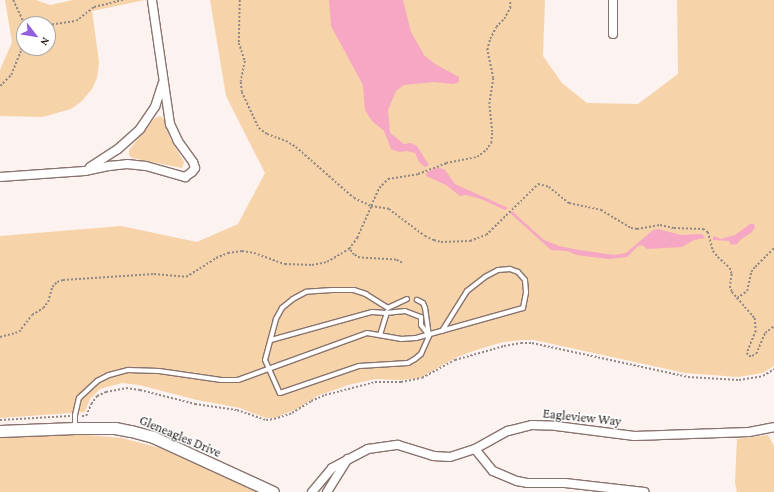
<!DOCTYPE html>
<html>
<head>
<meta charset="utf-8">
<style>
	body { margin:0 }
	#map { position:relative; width:774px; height:492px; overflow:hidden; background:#fcf2ef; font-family:"Crimson Pro",serif }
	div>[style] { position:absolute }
	.green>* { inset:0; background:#f6d3a9 }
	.water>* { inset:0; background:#f5a7c3 }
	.path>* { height:1.5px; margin-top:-0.75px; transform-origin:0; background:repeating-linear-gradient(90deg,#928986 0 2px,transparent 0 4px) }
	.roads { filter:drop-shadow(1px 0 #89736e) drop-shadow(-1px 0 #89736e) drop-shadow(0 1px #89736e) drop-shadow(0 -1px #89736e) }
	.lane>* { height:4px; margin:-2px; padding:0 2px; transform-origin:2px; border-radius:2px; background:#fff }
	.street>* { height:8px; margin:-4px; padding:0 4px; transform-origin:4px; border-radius:4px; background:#fff }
	.secondary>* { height:11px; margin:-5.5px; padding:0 5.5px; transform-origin:5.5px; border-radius:5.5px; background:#fff }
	span { translate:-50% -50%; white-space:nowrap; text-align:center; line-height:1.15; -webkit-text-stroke:3px #fff; paint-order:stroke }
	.street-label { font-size:13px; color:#271f1c }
	.north { position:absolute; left:16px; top:16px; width:40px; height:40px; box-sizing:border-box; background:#fff; border:1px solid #a9a5a4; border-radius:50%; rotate:121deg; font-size:11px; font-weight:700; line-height:16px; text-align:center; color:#271f1c }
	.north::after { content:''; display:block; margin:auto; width:14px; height:18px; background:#9160da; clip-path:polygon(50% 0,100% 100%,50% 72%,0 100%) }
</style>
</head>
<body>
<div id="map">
	<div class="green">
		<i style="clip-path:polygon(evenodd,5px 0,36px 0,50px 5px,73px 0,145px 0,92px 11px,99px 62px,97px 78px,92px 89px,82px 101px,71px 109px,42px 117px,0 116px,0 70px,12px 42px,5px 0,24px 24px,48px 24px,48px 48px,24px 48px,24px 24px)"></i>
		<i style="clip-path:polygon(210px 0,545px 0,543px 56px,562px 83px,587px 103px,638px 104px,678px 74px,677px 0,774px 0,774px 366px,763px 373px,738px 377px,685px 373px,534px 340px,523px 340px,503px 342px,473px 351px,455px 358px,420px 378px,401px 380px,375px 379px,348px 385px,317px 396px,297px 409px,274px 418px,266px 418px,240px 408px,197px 400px,139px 385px,122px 383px,100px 389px,90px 399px,85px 412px,0 418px,0 236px,121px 226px,197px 242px,238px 224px,265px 173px,226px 96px)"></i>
		<i style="clip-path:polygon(160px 116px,164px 119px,170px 138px,184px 162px,182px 168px,132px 158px,129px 155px,129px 150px,155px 118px)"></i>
		<i style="clip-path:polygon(64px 433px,122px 438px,160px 448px,257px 492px,0 492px,0 438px)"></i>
		<i style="clip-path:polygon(768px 435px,774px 446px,774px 492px,737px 492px,735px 483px,737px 439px)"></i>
	</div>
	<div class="water">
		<i style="clip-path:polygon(329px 0,403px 0,411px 32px,424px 55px,435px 64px,459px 77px,459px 82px,453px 84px,434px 82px,404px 85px,396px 91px,388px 110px,390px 133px,404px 144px,411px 143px,417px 146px,429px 165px,425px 167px,419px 162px,415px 153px,407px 151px,399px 152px,391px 149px,384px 131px,372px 121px,365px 110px,363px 85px,331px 26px)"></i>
		<i style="clip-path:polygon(438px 167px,445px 170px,455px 184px,508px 208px,505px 210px,481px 199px,466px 195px,460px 196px,446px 185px,426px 176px,427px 172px)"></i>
		<i style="clip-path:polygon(512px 211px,544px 240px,559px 246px,579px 250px,614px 255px,626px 253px,653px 230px,658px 229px,681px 235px,702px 234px,705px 238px,694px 240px,682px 247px,647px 249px,642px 245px,638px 246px,627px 257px,608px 259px,577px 255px,567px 251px,551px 250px,510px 213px)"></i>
		<i style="clip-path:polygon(750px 224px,754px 224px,755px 228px,751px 233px,740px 240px,737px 244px,731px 245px,729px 241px,713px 240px,713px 236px,721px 239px,735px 235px)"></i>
	</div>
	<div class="path">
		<i style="left:240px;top:0;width:43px;rotate:91.3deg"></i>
		<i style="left:239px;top:43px;width:19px;rotate:72deg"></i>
		<i style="left:245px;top:61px;width:21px;rotate:101deg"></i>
		<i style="left:241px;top:82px;width:10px;rotate:84deg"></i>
		<i style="left:242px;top:92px;width:40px;rotate:65deg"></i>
		<i style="left:259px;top:128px;width:10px;rotate:37deg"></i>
		<i style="left:267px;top:134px;width:20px;rotate:20deg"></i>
		<i style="left:286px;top:141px;width:12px;rotate:31deg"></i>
		<i style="left:296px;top:147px;width:77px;rotate:41.3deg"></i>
		<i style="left:354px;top:198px;width:19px;rotate:25deg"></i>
		<i style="left:371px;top:206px;width:20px;rotate:-66deg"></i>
		<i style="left:379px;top:188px;width:13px;rotate:-45deg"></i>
		<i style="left:388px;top:179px;width:30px;rotate:-9deg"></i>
		<i style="left:418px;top:174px;width:30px;rotate:-21deg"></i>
		<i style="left:446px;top:163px;width:32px;rotate:-11deg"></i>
		<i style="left:477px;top:157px;width:11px;rotate:-38deg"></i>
		<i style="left:486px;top:150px;width:9px;rotate:-54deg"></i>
		<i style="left:491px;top:143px;width:11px;rotate:-85deg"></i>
		<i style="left:492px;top:132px;width:28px;rotate:-96deg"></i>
		<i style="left:489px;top:104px;width:26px;rotate:-81deg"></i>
		<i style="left:493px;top:78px;width:29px;rotate:-102deg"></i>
		<i style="left:487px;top:50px;width:11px;rotate:-75deg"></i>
		<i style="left:490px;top:39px;width:13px;rotate:-63deg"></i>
		<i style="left:496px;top:27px;width:11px;rotate:-45deg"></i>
		<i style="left:504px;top:19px;width:13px;rotate:-61deg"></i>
		<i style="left:510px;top:8px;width:8px;rotate:-90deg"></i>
		<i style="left:48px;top:25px;width:28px;rotate:-8deg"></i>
		<i style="left:76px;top:21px;width:23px;rotate:-38deg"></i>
		<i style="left:94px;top:7px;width:30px;rotate:-14deg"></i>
		<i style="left:0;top:86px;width:16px;rotate:-45deg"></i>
		<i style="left:11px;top:75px;width:27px;rotate:-68deg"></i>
		<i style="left:21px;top:50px;width:26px;rotate:-83deg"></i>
		<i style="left:24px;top:24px;width:26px;rotate:-115deg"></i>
		<i style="left:402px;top:263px;width:7px;rotate:-153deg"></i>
		<i style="left:396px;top:260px;width:36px;rotate:-177deg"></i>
		<i style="left:360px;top:258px;width:7px;rotate:-153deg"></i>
		<i style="left:354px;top:255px;width:8px;rotate:-130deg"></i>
		<i style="left:349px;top:249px;width:14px;rotate:-54deg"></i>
		<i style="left:357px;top:238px;width:35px;rotate:-66deg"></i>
		<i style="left:371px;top:206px;width:18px;rotate:9deg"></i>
		<i style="left:389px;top:209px;width:45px;rotate:36.9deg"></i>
		<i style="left:425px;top:236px;width:10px;rotate:24deg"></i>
		<i style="left:434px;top:240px;width:7px;rotate:16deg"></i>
		<i style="left:441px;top:242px;width:29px;rotate:-2deg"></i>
		<i style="left:470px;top:241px;width:17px;rotate:-21deg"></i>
		<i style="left:486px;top:235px;width:73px;rotate:-44.4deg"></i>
		<i style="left:538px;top:184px;width:11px;rotate:15deg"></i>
		<i style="left:549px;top:187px;width:26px;rotate:39deg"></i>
		<i style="left:569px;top:203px;width:33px;rotate:12deg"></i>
		<i style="left:601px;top:210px;width:35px;rotate:31deg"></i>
		<i style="left:631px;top:228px;width:6px;rotate:9deg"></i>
		<i style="left:637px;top:229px;width:23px;rotate:-10deg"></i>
		<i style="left:660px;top:225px;width:14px;rotate:12deg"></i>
		<i style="left:674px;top:228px;width:29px;rotate:2deg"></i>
		<i style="left:703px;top:229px;width:6px;rotate:31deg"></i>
		<i style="left:708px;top:232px;width:20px;rotate:75deg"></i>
		<i style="left:713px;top:251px;width:8px;rotate:50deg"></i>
		<i style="left:718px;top:257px;width:16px;rotate:43deg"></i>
		<i style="left:730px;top:268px;width:6px;rotate:72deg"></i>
		<i style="left:732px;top:274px;width:12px;rotate:99deg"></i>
		<i style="left:730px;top:286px;width:6px;rotate:72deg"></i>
		<i style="left:732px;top:292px;width:35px;rotate:49deg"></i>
		<i style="left:755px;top:318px;width:13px;rotate:86deg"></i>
		<i style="left:756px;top:331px;width:24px;rotate:112deg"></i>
		<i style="left:747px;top:353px;width:4px;rotate:56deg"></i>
		<i style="left:749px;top:356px;width:3px"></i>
		<i style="left:752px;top:356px;width:4px;rotate:-27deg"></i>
		<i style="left:756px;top:354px;width:23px;rotate:-67deg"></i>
		<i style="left:765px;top:333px;width:11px;rotate:-38deg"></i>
		<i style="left:737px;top:298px;width:12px;rotate:-35deg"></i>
		<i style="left:747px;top:291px;width:19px;rotate:-78deg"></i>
		<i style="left:751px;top:272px;width:6px;rotate:-51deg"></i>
		<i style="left:755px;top:267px;width:27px;rotate:-45deg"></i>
		<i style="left:0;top:337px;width:20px;rotate:-15deg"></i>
		<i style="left:19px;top:332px;width:21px;rotate:-53deg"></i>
		<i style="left:32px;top:315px;width:13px;rotate:-32deg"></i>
		<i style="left:43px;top:308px;width:8px;rotate:-50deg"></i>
		<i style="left:48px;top:302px;width:16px;rotate:-75deg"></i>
		<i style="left:52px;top:287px;width:7px;rotate:-45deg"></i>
		<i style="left:57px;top:282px;width:6px;rotate:-18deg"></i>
		<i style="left:63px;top:280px;width:91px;rotate:-3.8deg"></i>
		<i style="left:154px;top:274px;width:32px;rotate:5deg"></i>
		<i style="left:186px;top:277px;width:36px;rotate:-32deg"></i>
		<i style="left:216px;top:258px;width:13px;rotate:-23deg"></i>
		<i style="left:228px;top:253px;width:14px;rotate:-8deg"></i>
		<i style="left:242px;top:251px;width:12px;rotate:9deg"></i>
		<i style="left:254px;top:253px;width:33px;rotate:20deg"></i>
		<i style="left:285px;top:264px;width:27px;rotate:2deg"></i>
		<i style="left:312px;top:265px;width:15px;rotate:-11deg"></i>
		<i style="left:327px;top:262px;width:26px;rotate:-31deg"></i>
		<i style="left:82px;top:416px;width:4px"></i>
		<i style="left:86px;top:416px;width:13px;rotate:-67deg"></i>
		<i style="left:91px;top:404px;width:10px;rotate:-53deg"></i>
		<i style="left:97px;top:396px;width:10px;rotate:-24deg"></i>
		<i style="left:106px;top:392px;width:20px;rotate:-11deg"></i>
		<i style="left:126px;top:388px;width:14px;rotate:8deg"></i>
		<i style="left:140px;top:390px;width:57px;rotate:14.3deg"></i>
		<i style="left:195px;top:404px;width:42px;rotate:8.1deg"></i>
		<i style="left:237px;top:410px;width:31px;rotate:19deg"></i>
		<i style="left:266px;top:420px;width:8px;rotate:-7deg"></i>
		<i style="left:274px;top:419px;width:19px;rotate:-18deg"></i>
		<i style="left:292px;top:413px;width:22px;rotate:-32deg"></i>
		<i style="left:311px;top:401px;width:15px;rotate:-23deg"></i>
		<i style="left:325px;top:395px;width:52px;rotate:-14.6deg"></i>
		<i style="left:375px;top:382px;width:26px"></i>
		<i style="left:401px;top:382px;width:21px;rotate:-11deg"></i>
		<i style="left:422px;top:378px;width:38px;rotate:-29deg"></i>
		<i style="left:455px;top:360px;width:51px;rotate:-15.9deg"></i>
		<i style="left:504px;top:346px;width:17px;rotate:-10deg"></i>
		<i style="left:521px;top:343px;width:11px"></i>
		<i style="left:532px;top:343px;width:160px;rotate:12.3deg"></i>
		<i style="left:688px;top:377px;width:51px;rotate:3.4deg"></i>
		<i style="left:739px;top:380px;width:24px;rotate:-9deg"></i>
		<i style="left:763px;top:376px;width:13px;rotate:-32deg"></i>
		<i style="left:0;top:420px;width:70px;rotate:-3.3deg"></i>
	</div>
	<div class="roads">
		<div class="lane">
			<i style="left:407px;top:299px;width:21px;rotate:155deg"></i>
			<i style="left:388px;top:308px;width:26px;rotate:-148deg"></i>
			<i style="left:366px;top:294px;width:13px;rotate:-162deg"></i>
			<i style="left:354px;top:290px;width:22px;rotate:180deg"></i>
			<i style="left:332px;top:290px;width:26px;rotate:176deg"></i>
			<i style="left:306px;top:292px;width:15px;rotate:152deg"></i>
			<i style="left:293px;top:299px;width:14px;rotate:141deg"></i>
			<i style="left:282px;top:308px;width:13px;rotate:119deg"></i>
			<i style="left:276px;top:319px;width:42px;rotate:105deg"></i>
			<i style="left:265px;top:360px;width:36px;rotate:66deg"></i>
			<i style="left:280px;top:393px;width:83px;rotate:-18.9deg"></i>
			<i style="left:359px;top:366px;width:49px;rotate:-3.5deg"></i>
			<i style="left:408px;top:363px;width:8px;rotate:-30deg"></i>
			<i style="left:415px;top:359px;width:8px;rotate:-40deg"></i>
			<i style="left:421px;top:354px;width:20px;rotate:-66deg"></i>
			<i style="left:429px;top:336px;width:28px;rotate:-98deg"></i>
			<i style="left:425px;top:308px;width:5px;rotate:-112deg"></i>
			<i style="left:423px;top:303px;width:7px;rotate:-153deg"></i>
			<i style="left:380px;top:335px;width:24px;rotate:-73deg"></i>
			<i style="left:271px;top:340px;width:105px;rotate:-15.5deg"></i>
			<i style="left:372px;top:312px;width:14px;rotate:4deg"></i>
			<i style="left:386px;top:313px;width:19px;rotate:-6deg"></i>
			<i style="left:405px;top:311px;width:17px;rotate:21deg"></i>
			<i style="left:421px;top:317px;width:8px;rotate:90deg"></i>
			<i style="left:421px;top:325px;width:11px;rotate:52deg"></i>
			<i style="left:75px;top:427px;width:12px;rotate:-90deg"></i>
			<i style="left:75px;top:415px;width:17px;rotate:-77deg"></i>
			<i style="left:79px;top:398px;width:25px;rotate:-43deg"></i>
			<i style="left:97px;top:381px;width:13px;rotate:-27deg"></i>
			<i style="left:109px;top:375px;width:20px;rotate:-15deg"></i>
			<i style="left:128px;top:370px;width:31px;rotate:2deg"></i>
			<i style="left:159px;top:371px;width:63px;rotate:8.3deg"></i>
			<i style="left:221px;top:380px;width:17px"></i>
			<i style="left:238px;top:380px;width:137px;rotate:-20deg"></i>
			<i style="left:367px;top:333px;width:35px;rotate:10deg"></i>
			<i style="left:401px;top:339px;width:15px;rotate:-4deg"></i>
			<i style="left:416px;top:338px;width:111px;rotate:-15.7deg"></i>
			<i style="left:523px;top:308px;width:16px;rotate:-79deg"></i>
			<i style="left:526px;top:292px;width:12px;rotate:-95deg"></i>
			<i style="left:525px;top:280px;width:11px;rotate:-131deg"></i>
			<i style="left:518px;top:272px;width:9px;rotate:-159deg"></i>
			<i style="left:510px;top:269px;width:12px;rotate:175deg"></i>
			<i style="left:498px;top:270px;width:15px;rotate:152deg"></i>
			<i style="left:485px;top:277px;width:23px;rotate:142deg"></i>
			<i style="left:467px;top:291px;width:47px;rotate:122deg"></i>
		</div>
		<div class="street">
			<i style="left:613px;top:34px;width:34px;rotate:-90deg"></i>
			<i style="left:90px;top:167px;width:33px;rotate:-33deg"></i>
			<i style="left:118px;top:149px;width:30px;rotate:-42deg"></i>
			<i style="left:140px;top:129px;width:27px;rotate:-56deg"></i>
			<i style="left:155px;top:107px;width:25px;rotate:-72deg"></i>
			<i style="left:0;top:177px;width:85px;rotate:-4deg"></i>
			<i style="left:85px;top:171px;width:25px;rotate:-12deg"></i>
			<i style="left:109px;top:166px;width:18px;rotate:-6deg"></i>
			<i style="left:127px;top:164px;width:19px;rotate:6deg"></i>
			<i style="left:146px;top:166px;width:41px;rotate:15.8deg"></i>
			<i style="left:185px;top:177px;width:9px;rotate:-36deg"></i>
			<i style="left:192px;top:172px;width:5px;rotate:-53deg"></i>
			<i style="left:195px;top:168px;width:6px;rotate:-108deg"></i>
			<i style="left:193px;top:162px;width:26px;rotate:-126deg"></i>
			<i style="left:178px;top:141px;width:19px;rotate:-115deg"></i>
			<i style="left:170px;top:124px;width:125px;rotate:-98.3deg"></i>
			<i style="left:475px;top:449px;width:28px;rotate:51deg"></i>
			<i style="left:493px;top:471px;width:26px;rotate:23deg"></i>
			<i style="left:517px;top:481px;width:10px;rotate:11deg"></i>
			<i style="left:527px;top:483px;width:38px"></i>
			<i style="left:565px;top:483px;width:80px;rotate:6.5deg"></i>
			<i style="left:312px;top:492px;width:31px;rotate:-50deg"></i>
			<i style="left:332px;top:468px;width:41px;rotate:-27.8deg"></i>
			<i style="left:368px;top:449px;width:30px;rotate:-8deg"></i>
			<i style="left:398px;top:445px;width:37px;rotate:17deg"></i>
			<i style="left:433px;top:456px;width:17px;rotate:3deg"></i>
			<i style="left:450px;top:457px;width:26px;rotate:-18deg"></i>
			<i style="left:475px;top:449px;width:38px;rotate:-29deg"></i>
			<i style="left:508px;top:431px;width:25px;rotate:-14deg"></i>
			<i style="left:532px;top:425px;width:24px;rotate:2deg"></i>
			<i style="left:556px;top:426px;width:79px;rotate:7.3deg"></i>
			<i style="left:634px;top:436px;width:115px;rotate:-2deg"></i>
			<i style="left:749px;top:432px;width:25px;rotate:-11deg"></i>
			<i style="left:327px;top:492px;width:39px;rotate:-58deg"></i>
		</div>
		<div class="secondary">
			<i style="left:0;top:431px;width:75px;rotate:-2.3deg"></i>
			<i style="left:75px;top:428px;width:40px"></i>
			<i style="left:115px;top:428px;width:16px;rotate:11deg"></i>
			<i style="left:131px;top:431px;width:23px;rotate:15deg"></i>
			<i style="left:153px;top:437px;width:132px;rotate:24.6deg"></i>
		</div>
	</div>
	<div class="street-label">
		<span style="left:582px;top:418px;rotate:6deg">Eagleview Way</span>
		<span style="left:180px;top:437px;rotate:23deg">Gleneagles Drive</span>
	</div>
	<div class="north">N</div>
</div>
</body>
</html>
